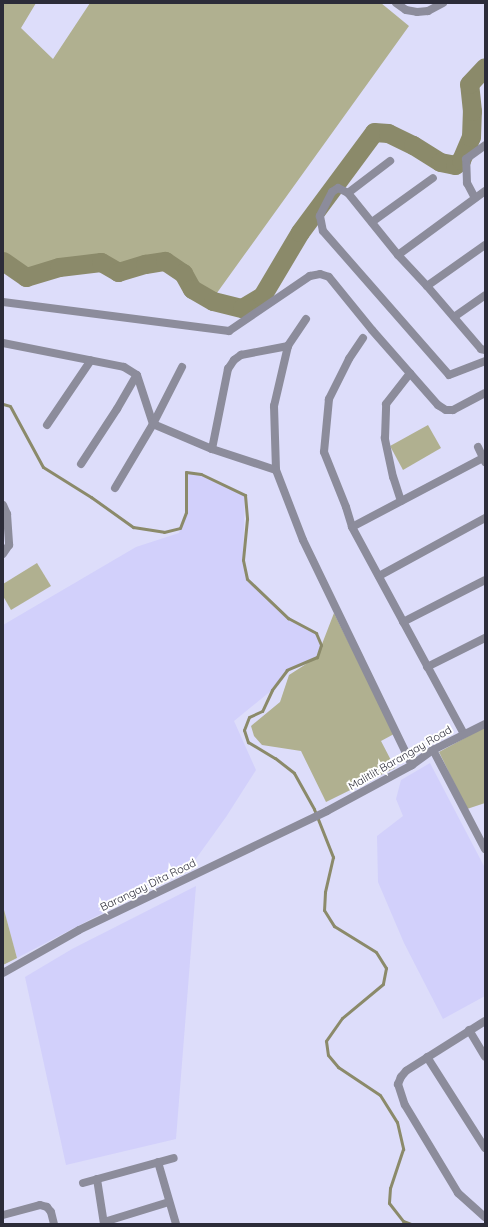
<!DOCTYPE html>
<html>
<head>
<meta charset="utf-8">
<style>
	body { margin:0 }
	#map { position:relative; width:488px; height:1227px; overflow:hidden; background:#ddddfa; font-family:Quicksand,sans-serif }
	div>[style] { position:absolute }
	.built>* { inset:0; background:#d2d0fb }
	.green>* { inset:0; background:#b0b090 }
	.stream>* { height:3px; margin:-1.5px; padding:0 1.5px; transform-origin:1.5px; border-radius:1.5px; background:#8b8a6a }
	.river>* { height:19px; margin:-9.5px; padding:0 9.5px; transform-origin:9.5px; border-radius:9.5px; background:#8b8a6a }
	.minor>* { height:8px; margin:-4px; padding:0 4px; transform-origin:4px; border-radius:4px; background:#8c8c9b }
	.tertiary>* { height:8px; margin:-4px; padding:0 4px; transform-origin:4px; border-radius:4px; background:#8c8c9b }
	span { translate:-50% -50%; white-space:nowrap; text-align:center; line-height:1.15; -webkit-text-stroke:4px #fff; paint-order:stroke }
	.street-label { font-size:11px; color:#2c2c39 }
	.frame { position:absolute; inset:0; border:4px solid #2c2c39; pointer-events:none }
</style>
</head>
<body>
<div id="map">
	<div class="built">
		<i style="clip-path:polygon(186px 472px,201px 474px,245px 495px,243px 560px,247px 579px,288px 618px,316px 633px,321px 645px,317px 657px,287px 670px,272px 690px,234px 721px,256px 770px,226px 817px,190px 867px,17px 958px,3px 906px,3px 625px,136px 547px,179px 533px,186px 512px)"></i>
		<i style="clip-path:polygon(430px 763px,485px 868px,485px 996px,443px 1019px,404px 943px,378px 882px,377px 836px,403px 816px,396px 799px,401px 780px)"></i>
		<i style="clip-path:polygon(196px 886px,176px 1139px,66px 1165px,25px 977px,72px 949px)"></i>
	</div>
	<div class="green">
		<i style="clip-path:polygon(3px 3px,36px 3px,21px 28px,53px 59px,90px 3px,381px 3px,409px 26px,214px 297px,192px 289px,183px 273px,165px 261px,144px 264px,118px 272px,101px 262px,59px 267px,26px 277px,3px 261px)"></i>
		<i style="clip-path:polygon(428px 425px,441px 448px,403px 470px,390px 446px)"></i>
		<i style="clip-path:polygon(37px 563px,51px 586px,11px 610px,3px 596px,3px 584px)"></i>
		<i style="clip-path:polygon(334px 613px,394px 734px,381px 741px,395px 768px,326px 802px,301px 751px,262px 745px,254px 736px,251px 726px,280px 702px,289px 675px,317px 657px)"></i>
		<i style="clip-path:polygon(485px 727px,485px 803px,467px 809px,439px 752px)"></i>
		<i style="clip-path:polygon(3px 906px,17px 958px,3px 965px)"></i>
	</div>
	<div class="stream">
		<i style="left:3px;top:404px;width:7px;rotate:16deg"></i>
		<i style="left:10px;top:406px;width:69px;rotate:61.6deg"></i>
		<i style="left:43px;top:467px;width:57px;rotate:32deg"></i>
		<i style="left:91px;top:497px;width:52px;rotate:35.5deg"></i>
		<i style="left:133px;top:527px;width:31px;rotate:9deg"></i>
		<i style="left:164px;top:532px;width:16px;rotate:-14deg"></i>
		<i style="left:180px;top:528px;width:17px;rotate:-69deg"></i>
		<i style="left:186px;top:512px;width:40px;rotate:-90deg"></i>
		<i style="left:186px;top:472px;width:15px;rotate:8deg"></i>
		<i style="left:201px;top:474px;width:49px;rotate:25.5deg"></i>
		<i style="left:245px;top:495px;width:24px;rotate:85deg"></i>
		<i style="left:247px;top:519px;width:41px;rotate:95.6deg"></i>
		<i style="left:243px;top:560px;width:19px;rotate:78deg"></i>
		<i style="left:247px;top:579px;width:57px;rotate:43.6deg"></i>
		<i style="left:288px;top:618px;width:32px;rotate:28deg"></i>
		<i style="left:316px;top:633px;width:13px;rotate:67deg"></i>
		<i style="left:321px;top:645px;width:13px;rotate:108deg"></i>
		<i style="left:317px;top:657px;width:33px;rotate:157deg"></i>
		<i style="left:287px;top:670px;width:25px;rotate:127deg"></i>
		<i style="left:272px;top:690px;width:23px;rotate:115deg"></i>
		<i style="left:262px;top:711px;width:14px;rotate:155deg"></i>
		<i style="left:249px;top:717px;width:14px;rotate:111deg"></i>
		<i style="left:244px;top:730px;width:13px;rotate:72deg"></i>
		<i style="left:248px;top:742px;width:31px;rotate:31deg"></i>
		<i style="left:275px;top:758px;width:24px;rotate:38deg"></i>
		<i style="left:294px;top:773px;width:41px;rotate:60.9deg"></i>
		<i style="left:314px;top:809px;width:52px;rotate:68.4deg"></i>
		<i style="left:333px;top:857px;width:36px;rotate:103deg"></i>
		<i style="left:325px;top:892px;width:18px;rotate:93deg"></i>
		<i style="left:324px;top:910px;width:19px;rotate:58deg"></i>
		<i style="left:334px;top:926px;width:49px;rotate:31.8deg"></i>
		<i style="left:376px;top:952px;width:19px;rotate:58deg"></i>
		<i style="left:386px;top:968px;width:16px;rotate:101deg"></i>
		<i style="left:383px;top:984px;width:53px;rotate:140.3deg"></i>
		<i style="left:342px;top:1018px;width:28px;rotate:125deg"></i>
		<i style="left:326px;top:1041px;width:14px;rotate:82deg"></i>
		<i style="left:328px;top:1055px;width:16px;rotate:50deg"></i>
		<i style="left:338px;top:1067px;width:50px;rotate:33.7deg"></i>
		<i style="left:380px;top:1095px;width:32px;rotate:58deg"></i>
		<i style="left:397px;top:1122px;width:28px;rotate:77deg"></i>
		<i style="left:403px;top:1149px;width:41px;rotate:108.4deg"></i>
		<i style="left:390px;top:1188px;width:15px;rotate:94deg"></i>
		<i style="left:389px;top:1203px;width:23px;rotate:52deg"></i>
		<i style="left:403px;top:1221px;width:9px;rotate:21deg"></i>
	</div>
	<div class="river">
		<i style="left:3px;top:261px;width:28px;rotate:35deg"></i>
		<i style="left:26px;top:277px;width:34px;rotate:-17deg"></i>
		<i style="left:59px;top:267px;width:42px;rotate:-6.8deg"></i>
		<i style="left:101px;top:262px;width:20px;rotate:30deg"></i>
		<i style="left:118px;top:272px;width:28px;rotate:-17deg"></i>
		<i style="left:145px;top:264px;width:20px;rotate:-9deg"></i>
		<i style="left:165px;top:261px;width:22px;rotate:34deg"></i>
		<i style="left:183px;top:273px;width:18px;rotate:61deg"></i>
		<i style="left:192px;top:289px;width:24px;rotate:30deg"></i>
		<i style="left:213px;top:301px;width:30px;rotate:14deg"></i>
		<i style="left:242px;top:308px;width:23px;rotate:-31deg"></i>
		<i style="left:262px;top:296px;width:74px;rotate:-59.3deg"></i>
		<i style="left:300px;top:232px;width:124px;rotate:-53.5deg"></i>
		<i style="left:374px;top:132px;width:14px;rotate:4deg"></i>
		<i style="left:388px;top:133px;width:28px;rotate:26deg"></i>
		<i style="left:413px;top:145px;width:32px;rotate:32deg"></i>
		<i style="left:440px;top:162px;width:15px;rotate:11deg"></i>
		<i style="left:455px;top:165px;width:8px;rotate:-40deg"></i>
		<i style="left:461px;top:160px;width:25px;rotate:-67deg"></i>
		<i style="left:471px;top:137px;width:26px;rotate:-88deg"></i>
		<i style="left:472px;top:111px;width:27px;rotate:-96deg"></i>
		<i style="left:469px;top:84px;width:23px;rotate:-47deg"></i>
	</div>
	<div class="minor">
		<i style="left:348px;top:193px;width:53px;rotate:-37.3deg"></i>
		<i style="left:475px;top:198px;width:17px;rotate:-118deg"></i>
		<i style="left:467px;top:183px;width:24px;rotate:-92deg"></i>
		<i style="left:466px;top:159px;width:24px;rotate:-36deg"></i>
		<i style="left:372px;top:222px;width:75px;rotate:-35.8deg"></i>
		<i style="left:398px;top:255px;width:108px;rotate:-36.3deg"></i>
		<i style="left:427px;top:286px;width:71px;rotate:-35.3deg"></i>
		<i style="left:3px;top:302px;width:228px;rotate:7.3deg"></i>
		<i style="left:229px;top:331px;width:98px;rotate:-34.2deg"></i>
		<i style="left:310px;top:276px;width:10px;rotate:-11deg"></i>
		<i style="left:320px;top:274px;width:9px;rotate:18deg"></i>
		<i style="left:329px;top:277px;width:68px;rotate:50.9deg"></i>
		<i style="left:372px;top:330px;width:100px;rotate:48.7deg"></i>
		<i style="left:438px;top:405px;width:9px;rotate:32deg"></i>
		<i style="left:446px;top:410px;width:7px"></i>
		<i style="left:453px;top:410px;width:36px;rotate:-28deg"></i>
		<i style="left:454px;top:317px;width:38px;rotate:-35deg"></i>
		<i style="left:306px;top:319px;width:32px;rotate:124deg"></i>
		<i style="left:288px;top:346px;width:62px;rotate:103.1deg"></i>
		<i style="left:274px;top:406px;width:64px;rotate:88.2deg"></i>
		<i style="left:276px;top:470px;width:75px;rotate:68.9deg"></i>
		<i style="left:303px;top:540px;width:250px;rotate:64.2deg"></i>
		<i style="left:363px;top:338px;width:25px;rotate:124deg"></i>
		<i style="left:349px;top:359px;width:45px;rotate:116.6deg"></i>
		<i style="left:329px;top:399px;width:53px;rotate:95.4deg"></i>
		<i style="left:324px;top:452px;width:59px;rotate:68.2deg"></i>
		<i style="left:346px;top:507px;width:21px;rotate:73deg"></i>
		<i style="left:352px;top:527px;width:235px;rotate:61.6deg"></i>
		<i style="left:3px;top:343px;width:123px;rotate:11.2deg"></i>
		<i style="left:124px;top:367px;width:15px;rotate:32deg"></i>
		<i style="left:137px;top:375px;width:52px;rotate:71.9deg"></i>
		<i style="left:153px;top:424px;width:64px;rotate:23deg"></i>
		<i style="left:212px;top:449px;width:67px;rotate:18.2deg"></i>
		<i style="left:485px;top:350px;width:4px;rotate:-166deg"></i>
		<i style="left:481px;top:349px;width:83px;rotate:-130.6deg"></i>
		<i style="left:427px;top:286px;width:42px;rotate:-133.1deg"></i>
		<i style="left:398px;top:255px;width:80px;rotate:-128.9deg"></i>
		<i style="left:348px;top:193px;width:11px;rotate:-153deg"></i>
		<i style="left:338px;top:188px;width:7px;rotate:146deg"></i>
		<i style="left:332px;top:192px;width:27px;rotate:117deg"></i>
		<i style="left:320px;top:216px;width:15px;rotate:79deg"></i>
		<i style="left:323px;top:231px;width:191px;rotate:48.8deg"></i>
		<i style="left:449px;top:375px;width:39px;rotate:-21deg"></i>
		<i style="left:47px;top:425px;width:78px;rotate:-55.9deg"></i>
		<i style="left:478px;top:447px;width:17px;rotate:65deg"></i>
		<i style="left:212px;top:449px;width:82px;rotate:-78.7deg"></i>
		<i style="left:228px;top:369px;width:11px;rotate:-56deg"></i>
		<i style="left:234px;top:360px;width:9px;rotate:-36deg"></i>
		<i style="left:241px;top:355px;width:48px;rotate:-10.8deg"></i>
		<i style="left:81px;top:464px;width:66px;rotate:-56.8deg"></i>
		<i style="left:117px;top:409px;width:39px;rotate:-60deg"></i>
		<i style="left:115px;top:488px;width:74px;rotate:-59.3deg"></i>
		<i style="left:153px;top:424px;width:64px;rotate:-63deg"></i>
		<i style="left:401px;top:501px;width:25px;rotate:-108deg"></i>
		<i style="left:393px;top:477px;width:40px;rotate:-102deg"></i>
		<i style="left:385px;top:438px;width:34px;rotate:-88deg"></i>
		<i style="left:386px;top:404px;width:39px;rotate:-52deg"></i>
		<i style="left:3px;top:505px;width:10px;rotate:66deg"></i>
		<i style="left:7px;top:514px;width:31px;rotate:86deg"></i>
		<i style="left:9px;top:545px;width:11px;rotate:124deg"></i>
		<i style="left:352px;top:527px;width:148px;rotate:-27.8deg"></i>
		<i style="left:379px;top:576px;width:121px;rotate:-28.7deg"></i>
		<i style="left:403px;top:622px;width:92px;rotate:-27.1deg"></i>
		<i style="left:427px;top:667px;width:65px;rotate:-26.6deg"></i>
		<i style="left:485px;top:1021px;width:93px;rotate:147.7deg"></i>
		<i style="left:406px;top:1071px;width:8px;rotate:130deg"></i>
		<i style="left:401px;top:1077px;width:8px;rotate:113deg"></i>
		<i style="left:398px;top:1084px;width:22px;rotate:72deg"></i>
		<i style="left:405px;top:1105px;width:103px;rotate:58.9deg"></i>
		<i style="left:458px;top:1193px;width:36px;rotate:42deg"></i>
		<i style="left:469px;top:1030px;width:31px;rotate:59deg"></i>
		<i style="left:427px;top:1057px;width:108px;rotate:57.5deg"></i>
		<i style="left:158px;top:1162px;width:65px;rotate:73.8deg"></i>
		<i style="left:97px;top:1179px;width:46px;rotate:81.2deg"></i>
		<i style="left:83px;top:1183px;width:94px;rotate:-15.4deg"></i>
		<i style="left:3px;top:1215px;width:38px;rotate:-15deg"></i>
		<i style="left:40px;top:1205px;width:7px;rotate:16deg"></i>
		<i style="left:47px;top:1207px;width:6px;rotate:51deg"></i>
		<i style="left:51px;top:1212px;width:12px;rotate:76deg"></i>
		<i style="left:104px;top:1222px;width:68px;rotate:-17.1deg"></i>
	</div>
	<div class="tertiary">
		<i style="left:396px;top:3px;width:12px;rotate:35deg"></i>
		<i style="left:406px;top:10px;width:11px;rotate:10deg"></i>
		<i style="left:417px;top:12px;width:11px;rotate:-5deg"></i>
		<i style="left:428px;top:11px;width:17px;rotate:-28deg"></i>
		<i style="left:433px;top:750px;width:112px;rotate:62.3deg"></i>
		<i style="left:3px;top:973px;width:87px;rotate:-29.5deg"></i>
		<i style="left:79px;top:930px;width:275px;rotate:-25.6deg"></i>
		<i style="left:327px;top:811px;width:97px;rotate:-28.4deg"></i>
		<i style="left:412px;top:765px;width:26px;rotate:-36deg"></i>
		<i style="left:433px;top:750px;width:58px;rotate:-26.6deg"></i>
	</div>
	<div class="street-label">
		<span style="left:400px;top:758px;rotate:-30deg">Malitlit Barangay Road</span>
		<span style="left:148px;top:885px;rotate:-26deg">Barangay Dita Road</span>
	</div>
	<div class="frame"></div>
</div>
</body>
</html>
